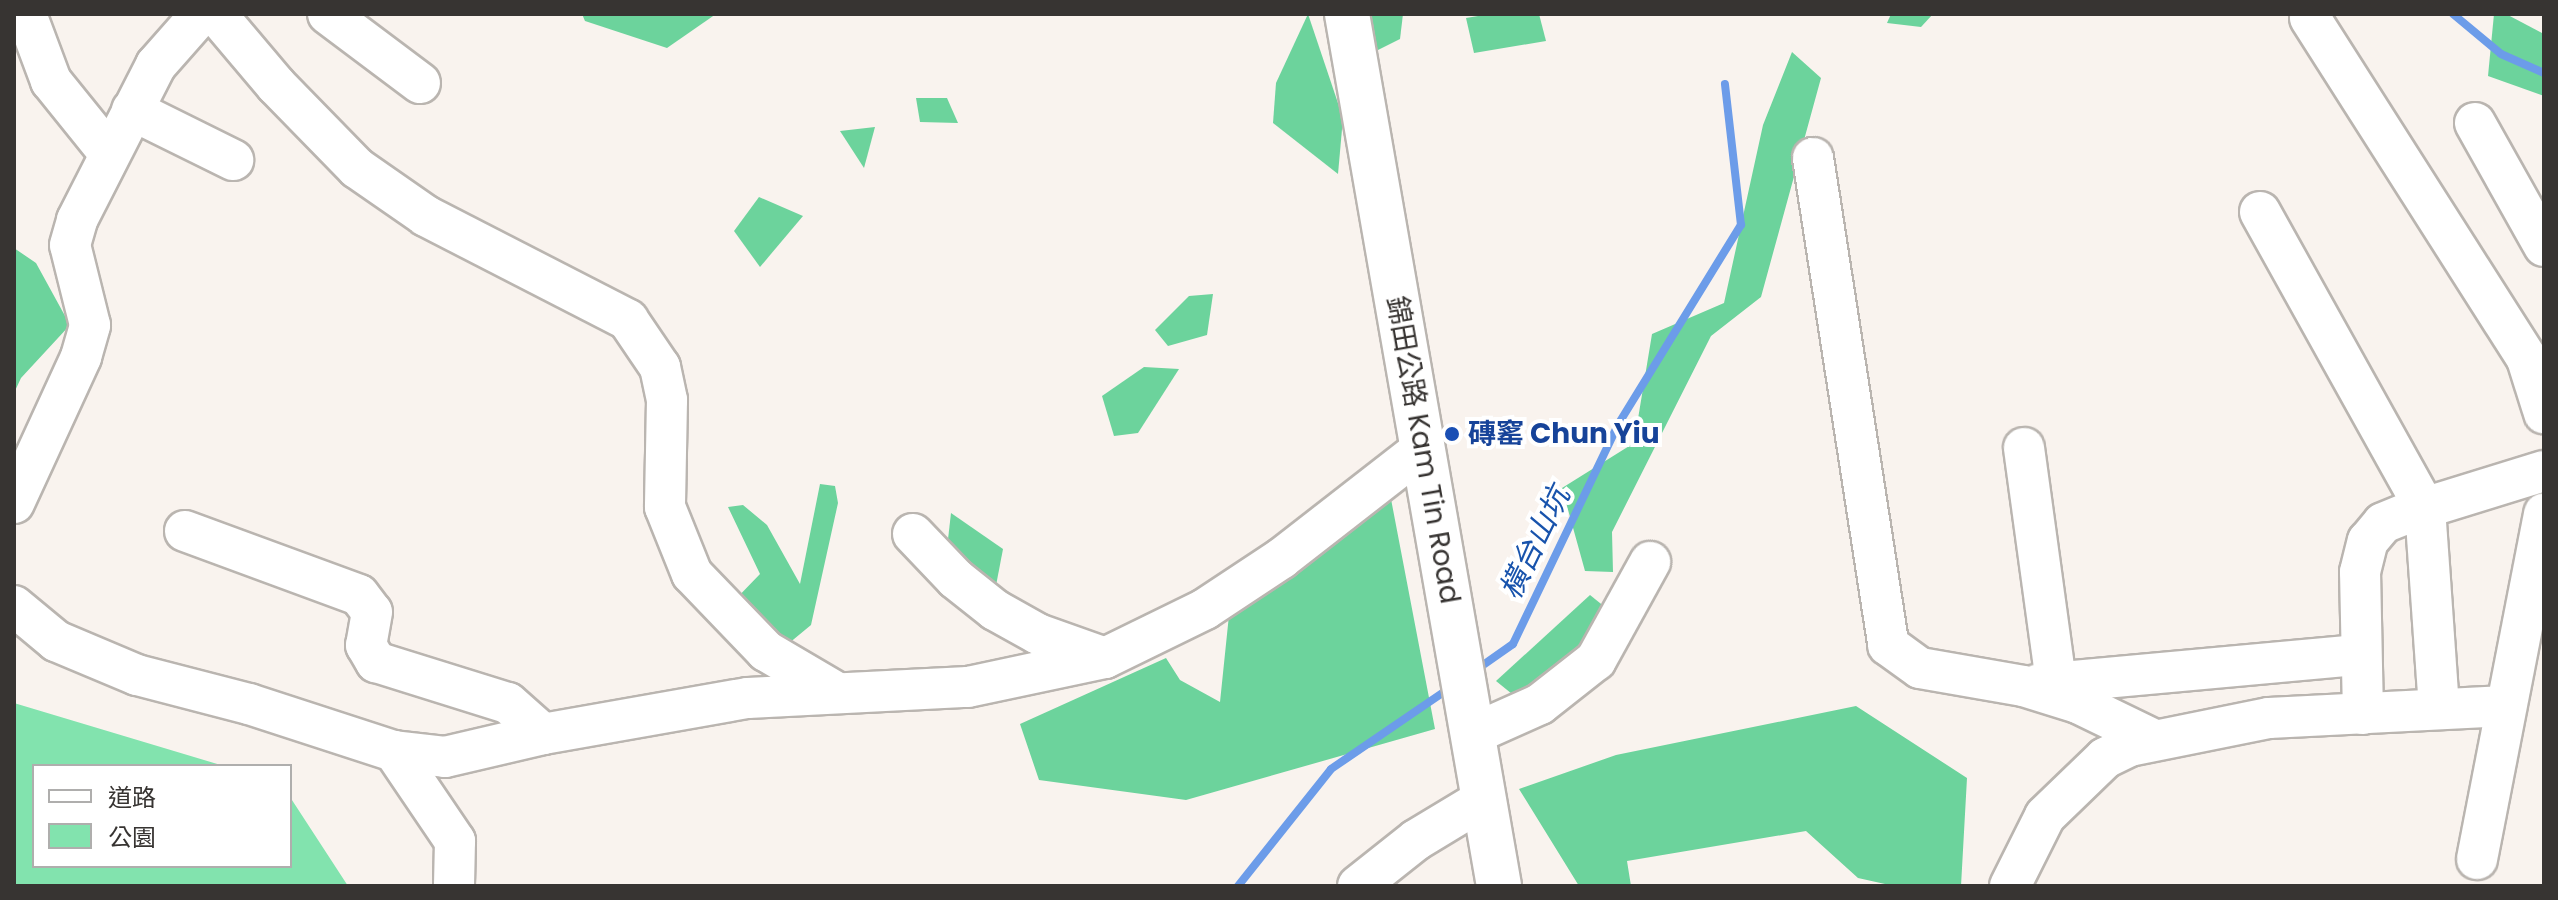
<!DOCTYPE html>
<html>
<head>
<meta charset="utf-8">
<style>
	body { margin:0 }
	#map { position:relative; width:2558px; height:900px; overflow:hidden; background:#f9f3ee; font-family:Poppins,"Noto Sans TC",sans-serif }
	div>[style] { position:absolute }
	.green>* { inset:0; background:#82e3ae }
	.forest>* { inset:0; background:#6cd39c }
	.stream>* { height:8px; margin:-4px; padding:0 4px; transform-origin:4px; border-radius:4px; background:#6c9ce9 }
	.roads { filter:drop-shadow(2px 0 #bab5b0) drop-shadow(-2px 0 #bab5b0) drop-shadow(0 2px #bab5b0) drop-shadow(0 -2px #bab5b0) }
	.minor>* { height:40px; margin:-20px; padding:0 20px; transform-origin:20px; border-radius:20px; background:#fff }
	.major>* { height:44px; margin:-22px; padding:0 22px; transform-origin:22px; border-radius:22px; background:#fff }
	.dots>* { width:22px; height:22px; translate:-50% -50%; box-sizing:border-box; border:4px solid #fff; border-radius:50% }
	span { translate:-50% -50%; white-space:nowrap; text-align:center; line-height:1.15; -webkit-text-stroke:8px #fff; paint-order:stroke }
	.transit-label { font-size:28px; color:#164399; font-weight:700 }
	.left { translate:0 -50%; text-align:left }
	.street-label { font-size:28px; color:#373432 }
	.water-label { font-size:30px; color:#1853ac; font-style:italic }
	.frame { position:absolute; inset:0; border:16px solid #373432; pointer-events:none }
	.legend { position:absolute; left:32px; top:764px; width:260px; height:104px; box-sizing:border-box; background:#fff; border:2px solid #afaead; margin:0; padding:10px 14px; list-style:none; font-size:24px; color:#373432 }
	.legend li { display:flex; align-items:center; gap:16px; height:40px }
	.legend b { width:40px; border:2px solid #afaead }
</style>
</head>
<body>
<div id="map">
	<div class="green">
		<i style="clip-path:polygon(14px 703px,224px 766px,34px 766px,34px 866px,290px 866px,290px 797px,348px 886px,14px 886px)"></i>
	</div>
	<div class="forest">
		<i style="clip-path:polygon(582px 14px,716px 14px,667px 48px,585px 21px)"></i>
		<i style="clip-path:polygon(1308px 14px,1343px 118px,1338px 174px,1273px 123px,1276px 83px)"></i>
		<i style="clip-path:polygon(1370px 14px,1403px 14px,1400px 39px,1374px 52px)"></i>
		<i style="clip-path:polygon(1490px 14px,1539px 14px,1546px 41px,1474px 53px,1466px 18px)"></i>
		<i style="clip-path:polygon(1891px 14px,1933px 14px,1921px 27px,1887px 23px)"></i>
		<i style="clip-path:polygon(2494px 14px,2506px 14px,2544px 34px,2544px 96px,2488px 76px)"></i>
		<i style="clip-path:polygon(1792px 52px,1821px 78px,1761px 297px,1711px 336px,1612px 532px,1613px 572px,1585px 571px,1562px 488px,1634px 443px,1652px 334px,1724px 303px,1763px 125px)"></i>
		<i style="clip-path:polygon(916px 98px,947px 98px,958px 123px,920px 122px)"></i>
		<i style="clip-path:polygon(875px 127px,864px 168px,840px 131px)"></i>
		<i style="clip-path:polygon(759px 197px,803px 216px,760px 267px,734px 231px)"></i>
		<i style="clip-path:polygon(14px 248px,36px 263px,70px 325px,21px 378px,14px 393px)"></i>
		<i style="clip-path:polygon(1213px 294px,1207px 335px,1168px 346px,1155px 330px,1189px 296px)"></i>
		<i style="clip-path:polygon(1144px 367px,1179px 369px,1138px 433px,1114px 436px,1102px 396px)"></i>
		<i style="clip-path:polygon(820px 484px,835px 486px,838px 503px,811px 625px,788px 644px,731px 604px,760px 574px,728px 507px,743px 505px,767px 525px,800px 584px)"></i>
		<i style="clip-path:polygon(1391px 499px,1435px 729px,1186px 800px,1039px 780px,1020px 724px,1166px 658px,1180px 680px,1220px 702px,1229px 615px)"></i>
		<i style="clip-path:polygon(951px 513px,1003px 549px,994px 596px,946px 557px)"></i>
		<i style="clip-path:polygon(1590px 595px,1621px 620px,1517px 698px,1496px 681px)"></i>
		<i style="clip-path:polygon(1856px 706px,1967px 778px,1961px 886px,1894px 886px,1858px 878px,1806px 831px,1627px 861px,1631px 886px,1579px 886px,1519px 789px,1616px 755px)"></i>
	</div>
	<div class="stream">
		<i style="left:2453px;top:14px;width:62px;rotate:39.8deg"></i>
		<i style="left:2501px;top:54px;width:47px;rotate:23.8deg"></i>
		<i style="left:1476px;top:670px;width:45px;rotate:-35.1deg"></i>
		<i style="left:1513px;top:644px;width:245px;rotate:-64.4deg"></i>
		<i style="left:1619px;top:423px;width:233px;rotate:-58.4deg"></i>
		<i style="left:1741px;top:225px;width:142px;rotate:-96.5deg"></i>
		<i style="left:1238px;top:886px;width:149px;rotate:-51.5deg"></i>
		<i style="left:1331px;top:769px;width:145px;rotate:-34.3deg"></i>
	</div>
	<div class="roads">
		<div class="minor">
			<i style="left:26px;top:14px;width:72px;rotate:69.5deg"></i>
			<i style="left:51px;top:81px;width:92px;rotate:51.1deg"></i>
			<i style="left:216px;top:14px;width:93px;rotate:49.8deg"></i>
			<i style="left:276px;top:85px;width:116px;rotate:45.7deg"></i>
			<i style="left:357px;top:168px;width:84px;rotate:34.8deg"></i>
			<i style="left:426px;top:216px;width:227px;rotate:27.2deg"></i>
			<i style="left:628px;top:320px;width:57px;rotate:55.8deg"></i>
			<i style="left:660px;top:367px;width:34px;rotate:78deg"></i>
			<i style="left:667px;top:400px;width:107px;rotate:91.1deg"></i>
			<i style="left:665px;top:507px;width:72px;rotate:68.1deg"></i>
			<i style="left:692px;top:574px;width:107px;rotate:46.1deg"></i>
			<i style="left:766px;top:651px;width:79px;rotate:30.5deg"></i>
			<i style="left:328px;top:14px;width:115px;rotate:36.9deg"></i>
			<i style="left:2310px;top:18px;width:404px;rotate:57.5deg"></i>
			<i style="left:2527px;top:359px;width:57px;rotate:72.5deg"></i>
			<i style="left:132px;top:110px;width:113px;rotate:26.3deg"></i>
			<i style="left:2475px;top:123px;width:141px;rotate:60.7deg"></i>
			<i style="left:1813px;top:158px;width:493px;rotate:81.2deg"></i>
			<i style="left:1888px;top:645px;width:39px;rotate:36deg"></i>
			<i style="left:1920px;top:668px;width:105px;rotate:9.9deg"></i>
			<i style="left:2023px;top:686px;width:58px;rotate:17.2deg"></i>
			<i style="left:2078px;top:703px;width:82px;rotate:25.9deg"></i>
			<i style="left:2260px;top:212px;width:339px;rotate:60.9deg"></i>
			<i style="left:2425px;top:508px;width:201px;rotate:86deg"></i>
			<i style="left:2024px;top:448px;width:235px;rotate:82.2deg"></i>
			<i style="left:14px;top:503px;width:161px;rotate:-65.3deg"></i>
			<i style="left:81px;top:357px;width:33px;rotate:-74deg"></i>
			<i style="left:90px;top:325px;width:82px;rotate:-104deg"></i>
			<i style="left:70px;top:245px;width:26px;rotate:-74deg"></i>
			<i style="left:77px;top:220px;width:174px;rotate:-63deg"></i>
			<i style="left:156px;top:65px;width:68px;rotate:-48.6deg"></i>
			<i style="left:185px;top:531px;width:185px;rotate:20.2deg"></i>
			<i style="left:359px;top:595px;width:21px;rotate:53deg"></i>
			<i style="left:372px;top:612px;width:34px;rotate:100deg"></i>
			<i style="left:366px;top:645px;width:20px;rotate:60deg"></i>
			<i style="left:376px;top:662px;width:138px;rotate:17.3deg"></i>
			<i style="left:508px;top:703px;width:47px;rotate:41.5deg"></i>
			<i style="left:913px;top:534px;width:62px;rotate:46.3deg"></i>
			<i style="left:956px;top:579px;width:50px;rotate:38.5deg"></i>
			<i style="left:995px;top:610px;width:49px;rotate:29.2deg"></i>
			<i style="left:1038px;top:634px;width:71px;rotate:19.7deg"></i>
			<i style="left:14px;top:606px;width:55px;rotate:39.8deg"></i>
			<i style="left:56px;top:641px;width:88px;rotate:22.8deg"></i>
			<i style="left:137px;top:675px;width:116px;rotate:14.5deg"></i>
			<i style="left:249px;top:704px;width:152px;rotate:18deg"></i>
			<i style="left:394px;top:751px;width:51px;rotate:6.7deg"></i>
			<i style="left:445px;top:757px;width:101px;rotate:-13.2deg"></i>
			<i style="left:543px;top:734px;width:208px;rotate:-10deg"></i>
			<i style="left:748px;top:698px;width:220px;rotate:-2.9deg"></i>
			<i style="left:968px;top:687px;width:140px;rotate:-12deg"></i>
			<i style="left:1105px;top:658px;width:111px;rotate:-26.1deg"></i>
			<i style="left:1205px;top:609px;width:92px;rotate:-33.5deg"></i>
			<i style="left:1282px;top:558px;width:177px;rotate:-37.9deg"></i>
			<i style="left:2039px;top:684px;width:320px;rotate:-5.2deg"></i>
			<i style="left:2363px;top:714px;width:142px;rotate:-91.2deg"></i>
			<i style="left:2360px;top:572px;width:32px;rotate:-76deg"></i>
			<i style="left:2368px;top:541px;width:23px;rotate:-50deg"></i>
			<i style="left:2383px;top:523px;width:27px;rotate:-22deg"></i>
			<i style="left:2408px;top:513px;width:142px;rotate:-17.2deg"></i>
			<i style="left:1473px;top:734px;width:73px;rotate:-24.1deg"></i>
			<i style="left:1540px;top:704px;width:71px;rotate:-38.2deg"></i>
			<i style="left:1596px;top:660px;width:112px;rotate:-61.1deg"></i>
			<i style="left:394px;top:751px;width:109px;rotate:55.9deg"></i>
			<i style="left:455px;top:841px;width:45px;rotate:91.3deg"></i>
			<i style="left:2477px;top:859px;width:352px;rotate:-79deg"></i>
			<i style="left:1358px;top:886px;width:74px;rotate:-38.4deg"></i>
			<i style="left:1416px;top:840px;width:79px;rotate:-31.1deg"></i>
			<i style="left:2010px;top:886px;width:78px;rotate:-63.4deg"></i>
			<i style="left:2045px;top:816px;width:83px;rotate:-44deg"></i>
			<i style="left:2105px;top:758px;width:28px;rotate:-26deg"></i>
			<i style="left:2130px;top:746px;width:142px;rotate:-11.4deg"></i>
			<i style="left:2269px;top:718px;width:237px;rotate:-2.9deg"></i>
		</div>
		<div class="major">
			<i style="left:1347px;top:14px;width:885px;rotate:80.11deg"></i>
		</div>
	</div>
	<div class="dots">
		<i style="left:1452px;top:434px;background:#1a4fb4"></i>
	</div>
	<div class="transit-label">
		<span class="left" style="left:1468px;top:434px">磚窰 Chun Yiu</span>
	</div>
	<div class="street-label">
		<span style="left:1423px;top:450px;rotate:80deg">錦田公路 Kam Tin Road</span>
	</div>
	<div class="water-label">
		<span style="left:1535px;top:543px;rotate:-64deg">橫台山坑</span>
	</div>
	<div class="frame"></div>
	<ul class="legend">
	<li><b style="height:10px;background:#fff"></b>道路</li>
	<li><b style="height:22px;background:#82e3ae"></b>公園</li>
	</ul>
</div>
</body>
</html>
